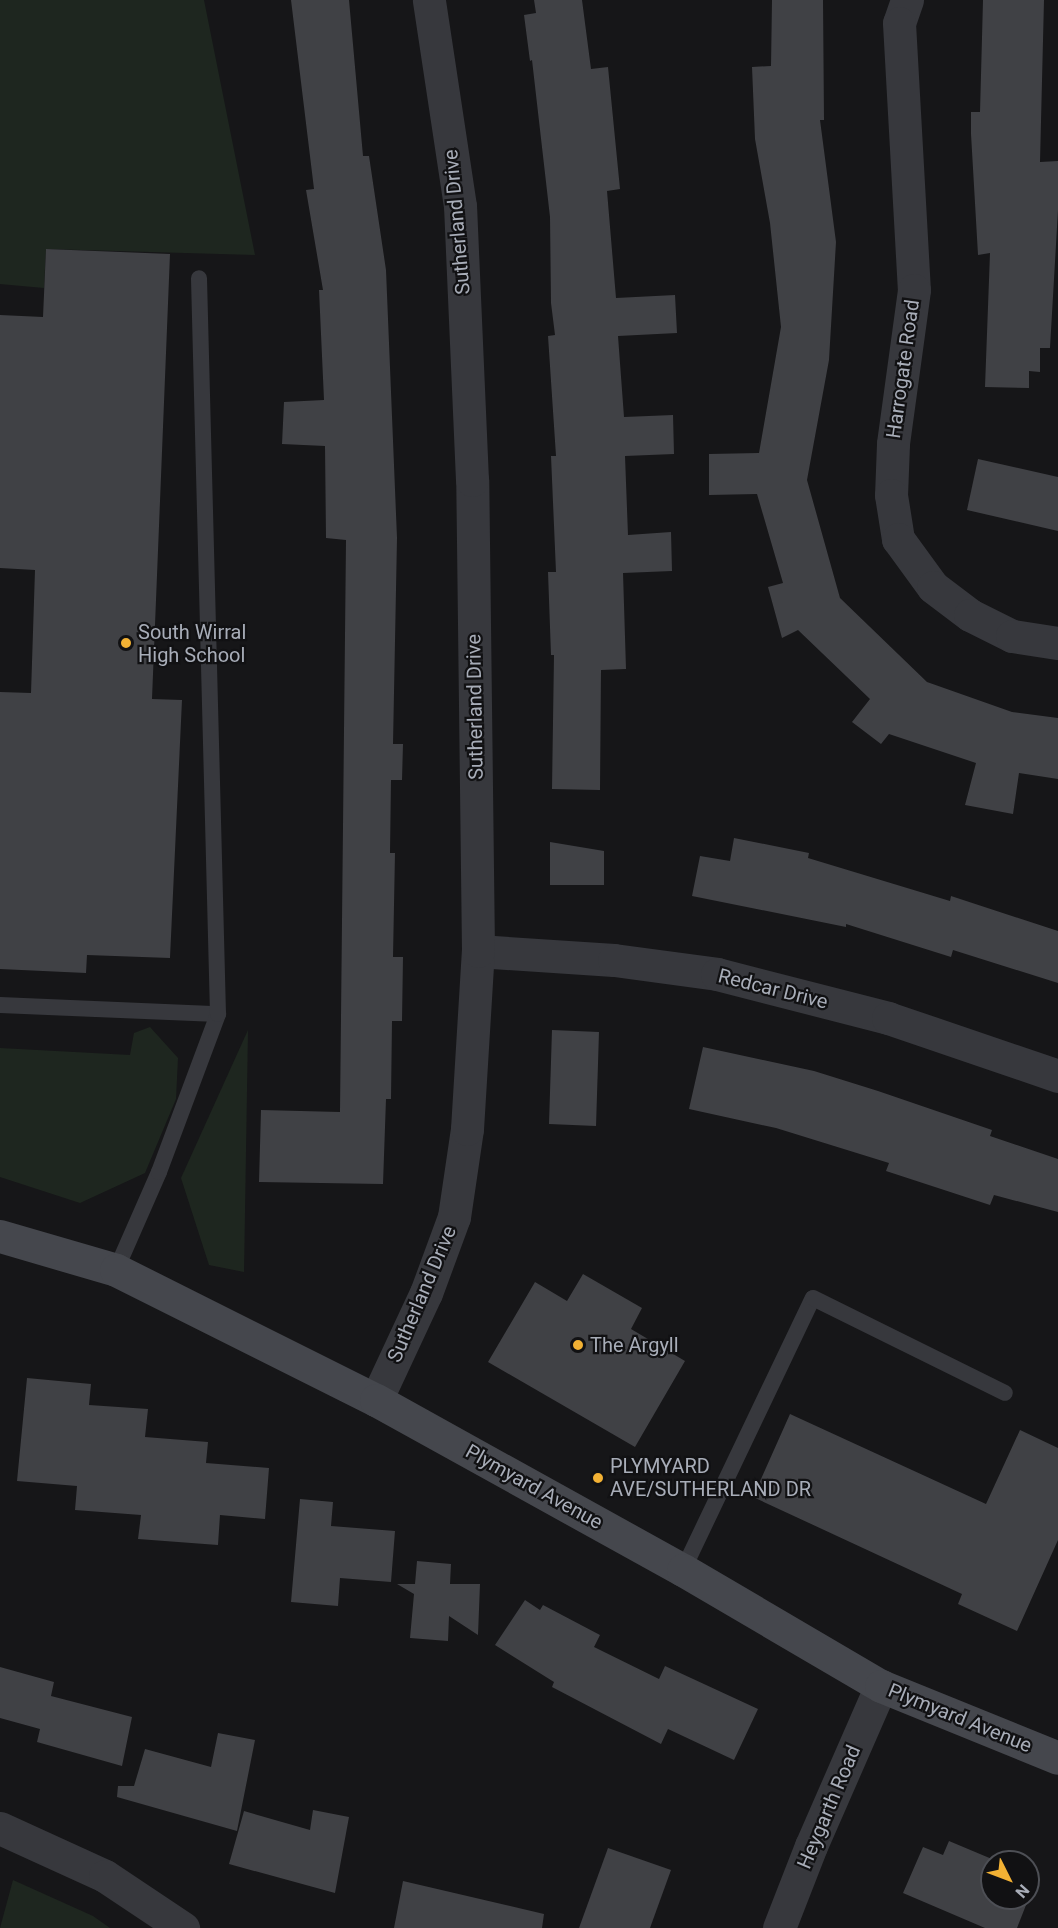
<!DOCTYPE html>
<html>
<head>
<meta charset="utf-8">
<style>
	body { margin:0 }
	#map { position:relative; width:1058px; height:1928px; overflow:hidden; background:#161618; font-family:Roboto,sans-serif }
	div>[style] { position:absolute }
	.green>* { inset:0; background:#1e261f }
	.building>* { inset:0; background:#404145 }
	.lane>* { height:16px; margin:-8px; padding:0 8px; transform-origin:8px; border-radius:8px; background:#37383d }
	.street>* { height:33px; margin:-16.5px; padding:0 16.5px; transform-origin:16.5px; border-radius:16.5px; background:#37383d }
	.secondary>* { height:33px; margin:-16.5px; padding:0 16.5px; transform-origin:16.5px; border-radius:16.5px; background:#45474d }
	.dots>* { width:16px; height:16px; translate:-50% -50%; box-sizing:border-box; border:3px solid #111113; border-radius:50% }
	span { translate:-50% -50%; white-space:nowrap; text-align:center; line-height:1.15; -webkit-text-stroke:4.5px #111113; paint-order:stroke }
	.street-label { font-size:20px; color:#a8adb8 }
	.poi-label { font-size:20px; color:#a8adb8 }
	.left { translate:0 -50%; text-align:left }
	.north { position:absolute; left:980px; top:1850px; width:60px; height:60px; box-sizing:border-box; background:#111113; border:2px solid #4d4f55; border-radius:50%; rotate:132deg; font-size:16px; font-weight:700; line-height:24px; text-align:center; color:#a8adb8 }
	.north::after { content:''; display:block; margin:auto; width:21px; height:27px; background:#f2b134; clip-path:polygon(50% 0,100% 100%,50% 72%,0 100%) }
</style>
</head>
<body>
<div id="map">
	<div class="green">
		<i style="clip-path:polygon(0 0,204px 0,255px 255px,46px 249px,44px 288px,0 284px)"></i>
		<i style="clip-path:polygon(150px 1027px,178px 1058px,176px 1099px,145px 1173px,80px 1203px,0 1177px,0 1048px,130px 1055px,134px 1033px)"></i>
		<i style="clip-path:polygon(248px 1030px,244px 1272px,209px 1265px,181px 1178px)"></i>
		<i style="clip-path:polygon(13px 1880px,93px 1916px,110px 1928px,0 1928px)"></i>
	</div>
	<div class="building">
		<i style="clip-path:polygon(291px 0,349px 0,363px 156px,369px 156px,386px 270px,397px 538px,393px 744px,403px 744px,402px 780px,391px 780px,390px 853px,395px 853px,393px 957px,403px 957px,402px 1021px,392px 1021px,391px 1099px,386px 1099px,383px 1184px,259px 1182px,261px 1110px,340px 1112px,346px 540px,326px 538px,325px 446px,282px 444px,284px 402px,324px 400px,319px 290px,323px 290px,306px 190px,314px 189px)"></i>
		<i style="clip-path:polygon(534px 0,582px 0,591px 69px,608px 67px,620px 189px,607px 191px,616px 298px,675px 295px,677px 333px,618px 336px,624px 417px,673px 415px,674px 454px,625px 456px,628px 535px,671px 532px,672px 571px,623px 573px,626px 669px,601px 670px,600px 790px,552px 789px,554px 655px,551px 655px,548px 572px,556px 572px,551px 456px,556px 456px,548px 336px,555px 335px,551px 303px,550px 217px,532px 60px,530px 61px,524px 15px,536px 13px)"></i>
		<i style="clip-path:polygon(772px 0,823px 0,824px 120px,820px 120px,836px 242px,829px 360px,807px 480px,840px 598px,927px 682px,1012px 712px,1058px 718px,1058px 779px,1019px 773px,1013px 814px,965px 805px,976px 763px,889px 734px,881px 744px,852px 722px,870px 699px,798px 630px,782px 638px,768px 587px,783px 583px,757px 494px,709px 495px,709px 454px,759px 453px,781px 327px,770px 223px,755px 139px,752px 67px,771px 66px)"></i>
		<i style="clip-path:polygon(983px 0,1044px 0,1040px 162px,1058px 161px,1058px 210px,1050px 348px,1040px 348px,1040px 372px,1029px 371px,1029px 388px,985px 387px,990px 253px,978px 255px,971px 134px,971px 112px,980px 112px)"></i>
		<i style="clip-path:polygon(46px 249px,170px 254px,152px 699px,182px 700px,170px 958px,87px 955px,86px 973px,0 969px,0 692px,31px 693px,35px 570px,0 568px,0 315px,43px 317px)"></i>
		<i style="clip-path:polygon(978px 459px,1058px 477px,1058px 531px,967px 510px)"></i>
		<i style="clip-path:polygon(734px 838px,809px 853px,808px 858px,950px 901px,951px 896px,1058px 931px,1058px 983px,953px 950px,951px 957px,846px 924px,846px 927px,692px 896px,700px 856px,730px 861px)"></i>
		<i style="clip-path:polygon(550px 842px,604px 851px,604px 885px,550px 885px)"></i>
		<i style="clip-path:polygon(552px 1030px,599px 1032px,596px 1126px,549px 1124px)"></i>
		<i style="clip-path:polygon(703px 1047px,814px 1071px,878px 1091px,992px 1130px,990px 1136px,1058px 1159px,1058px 1212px,994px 1195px,990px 1205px,886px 1171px,889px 1163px,776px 1128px,689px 1109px)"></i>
		<i style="clip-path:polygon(583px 1274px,642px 1308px,631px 1329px,685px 1361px,635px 1447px,488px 1362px,535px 1282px,567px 1301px)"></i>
		<i style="clip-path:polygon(27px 1378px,91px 1384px,89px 1405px,148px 1409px,145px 1437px,208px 1442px,206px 1463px,269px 1468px,265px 1519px,220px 1515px,218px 1545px,138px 1539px,141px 1515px,75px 1510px,77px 1486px,17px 1481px)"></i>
		<i style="clip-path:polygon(790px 1414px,986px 1504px,1020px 1430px,1058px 1448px,1058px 1540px,1017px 1631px,958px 1604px,962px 1594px,753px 1497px)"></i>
		<i style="clip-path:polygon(300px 1499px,333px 1502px,331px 1526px,395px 1531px,391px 1582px,340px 1578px,338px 1606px,291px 1602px)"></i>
		<i style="clip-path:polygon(417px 1561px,451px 1564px,450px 1584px,480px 1584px,478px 1635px,449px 1616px,448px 1641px,410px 1638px,414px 1594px,397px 1584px,415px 1584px)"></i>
		<i style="clip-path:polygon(525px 1600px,540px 1610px,543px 1605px,600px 1635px,594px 1647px,659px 1679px,665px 1666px,758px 1709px,734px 1760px,668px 1729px,661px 1744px,552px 1687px,554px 1682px,495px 1645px)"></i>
		<i style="clip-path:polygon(0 1667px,54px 1682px,51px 1696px,132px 1717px,122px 1766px,37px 1742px,40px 1729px,0 1718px)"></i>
		<i style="clip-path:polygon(218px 1733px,255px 1740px,237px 1831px,117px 1797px,118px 1786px,134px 1786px,145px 1749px,211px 1767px)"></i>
		<i style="clip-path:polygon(313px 1810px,349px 1817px,335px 1893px,229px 1864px,244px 1811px,310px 1830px)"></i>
		<i style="clip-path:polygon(949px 1841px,999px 1862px,992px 1862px,992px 1898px,1028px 1898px,1028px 1873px,1037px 1877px,1017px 1928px,985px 1928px,903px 1893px,923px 1847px,943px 1855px)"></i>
		<i style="clip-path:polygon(608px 1848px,671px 1870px,650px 1928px,579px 1928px)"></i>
		<i style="clip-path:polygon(403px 1881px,544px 1914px,542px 1928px,394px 1928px)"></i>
	</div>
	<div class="lane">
		<i style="left:0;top:1005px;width:218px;rotate:2.4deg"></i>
		<i style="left:116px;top:1270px;width:107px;rotate:-66.3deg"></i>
		<i style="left:159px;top:1172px;width:169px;rotate:-69.5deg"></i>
		<i style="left:218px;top:1014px;width:736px;rotate:-91.48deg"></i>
		<i style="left:683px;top:1570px;width:301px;rotate:-64.5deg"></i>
		<i style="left:813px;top:1298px;width:214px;rotate:26.3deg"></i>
	</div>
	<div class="street">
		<i style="left:907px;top:0;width:24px;rotate:109deg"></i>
		<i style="left:899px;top:23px;width:267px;rotate:86.8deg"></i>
		<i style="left:914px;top:290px;width:155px;rotate:97.8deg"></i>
		<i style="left:893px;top:444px;width:51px;rotate:92.2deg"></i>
		<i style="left:891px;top:495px;width:45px;rotate:81deg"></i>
		<i style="left:898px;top:539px;width:59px;rotate:53.9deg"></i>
		<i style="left:933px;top:587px;width:46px;rotate:37.1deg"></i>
		<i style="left:970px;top:615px;width:47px;rotate:26.6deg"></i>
		<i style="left:1012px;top:636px;width:47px;rotate:8.7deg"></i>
		<i style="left:478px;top:951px;width:136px;rotate:3.8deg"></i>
		<i style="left:614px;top:960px;width:104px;rotate:7.7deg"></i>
		<i style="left:717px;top:974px;width:177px;rotate:14.4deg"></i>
		<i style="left:888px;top:1018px;width:180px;rotate:18.8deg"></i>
		<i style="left:376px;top:1400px;width:118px;rotate:-65deg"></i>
		<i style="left:426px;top:1293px;width:81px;rotate:-69.8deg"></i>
		<i style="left:454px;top:1217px;width:89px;rotate:-81.6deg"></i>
		<i style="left:467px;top:1129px;width:178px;rotate:-86.5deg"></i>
		<i style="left:478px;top:951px;width:471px;rotate:-90.7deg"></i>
		<i style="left:472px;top:480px;width:274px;rotate:-92.5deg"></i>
		<i style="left:460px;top:206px;width:208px;rotate:-98.6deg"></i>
		<i style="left:0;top:1828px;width:115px;rotate:24.6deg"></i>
		<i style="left:105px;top:1876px;width:94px;rotate:33.7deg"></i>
		<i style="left:779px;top:1928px;width:88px;rotate:-68.7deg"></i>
		<i style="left:811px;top:1846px;width:175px;rotate:-66.4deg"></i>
	</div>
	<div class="secondary">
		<i style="left:0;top:1236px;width:121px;rotate:16.3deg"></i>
		<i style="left:116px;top:1270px;width:291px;rotate:26.6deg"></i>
		<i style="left:376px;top:1400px;width:351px;rotate:29deg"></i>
		<i style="left:683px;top:1570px;width:229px;rotate:30.4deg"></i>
		<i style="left:881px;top:1686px;width:191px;rotate:22.1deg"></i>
	</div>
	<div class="dots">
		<i style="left:126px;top:643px;background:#f2b134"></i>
		<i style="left:578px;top:1345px;background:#f2b134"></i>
		<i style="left:598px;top:1478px;background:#f2b134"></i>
	</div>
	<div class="street-label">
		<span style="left:457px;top:222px;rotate:-95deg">Sutherland Drive</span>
		<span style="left:903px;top:369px;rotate:-82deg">Harrogate Road</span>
		<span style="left:475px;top:707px;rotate:-91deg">Sutherland Drive</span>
		<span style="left:773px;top:989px;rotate:14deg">Redcar Drive</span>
		<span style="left:422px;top:1294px;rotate:-67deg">Sutherland Drive</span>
		<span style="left:534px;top:1487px;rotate:29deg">Plymyard Avenue</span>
		<span style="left:960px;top:1718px;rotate:22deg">Plymyard Avenue</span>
		<span style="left:829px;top:1807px;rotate:-67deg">Heygarth Road</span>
	</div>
	<div class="poi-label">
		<span class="left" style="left:138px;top:644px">South Wirral<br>High School</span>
		<span class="left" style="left:590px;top:1345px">The Argyll</span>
		<span class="left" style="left:610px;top:1478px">PLYMYARD<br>AVE/SUTHERLAND DR</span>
	</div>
	<div class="north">N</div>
</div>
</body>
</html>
